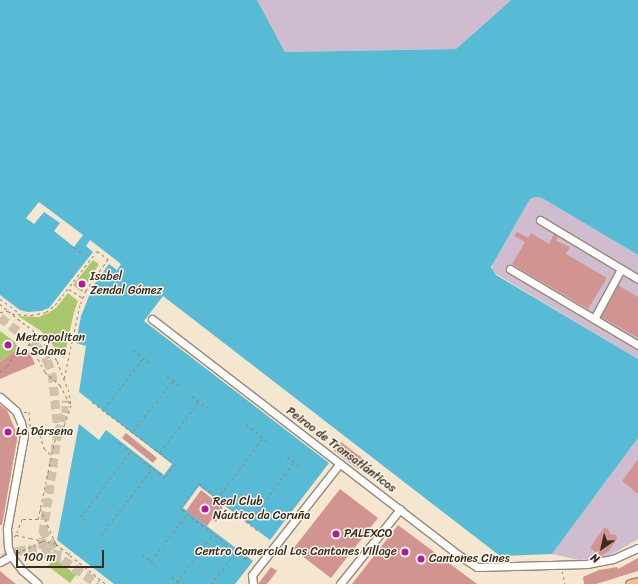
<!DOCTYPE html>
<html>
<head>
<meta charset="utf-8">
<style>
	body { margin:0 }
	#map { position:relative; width:638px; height:584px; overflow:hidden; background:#f5e7cf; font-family:Sriracha,sans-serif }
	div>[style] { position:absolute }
	.industrial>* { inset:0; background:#cfbdcf }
	.green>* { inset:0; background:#aac76e }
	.water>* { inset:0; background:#58bbd6 }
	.pier>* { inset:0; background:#f5e7cf }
	.building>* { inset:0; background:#d19491 }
	.minor-tunnel>* { height:7px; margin-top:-3.5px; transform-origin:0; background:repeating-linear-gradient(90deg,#d0c1ac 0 7px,transparent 0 10.5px) }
	.major-tunnel>* { height:9px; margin-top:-4.5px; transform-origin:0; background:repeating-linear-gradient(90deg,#d0c1ac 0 9px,transparent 0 13.5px) }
	.path>* { height:1px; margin-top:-0.5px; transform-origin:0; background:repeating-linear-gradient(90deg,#988876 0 3px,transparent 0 6px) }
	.roads { filter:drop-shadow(1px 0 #988876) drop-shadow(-1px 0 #988876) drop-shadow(0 1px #988876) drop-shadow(0 -1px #988876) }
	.minor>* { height:7px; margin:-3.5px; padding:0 3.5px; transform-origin:3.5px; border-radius:3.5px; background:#fff }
	.major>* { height:9px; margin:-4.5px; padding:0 4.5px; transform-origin:4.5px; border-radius:4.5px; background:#f9bc8a }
	.dots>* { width:11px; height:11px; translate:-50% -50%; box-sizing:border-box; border:2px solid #fbf7ec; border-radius:50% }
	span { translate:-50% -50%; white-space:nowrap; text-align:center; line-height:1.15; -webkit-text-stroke:3px #fbf7ec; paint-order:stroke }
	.poi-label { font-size:12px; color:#3b2a1e }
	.left { translate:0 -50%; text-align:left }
	.right { translate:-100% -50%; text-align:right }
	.street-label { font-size:12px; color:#3b2a1e }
	.north { position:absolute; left:582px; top:528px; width:40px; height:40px; -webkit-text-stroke:3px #fbf7ec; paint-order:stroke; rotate:214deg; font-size:11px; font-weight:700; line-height:16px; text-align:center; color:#3b2a1e }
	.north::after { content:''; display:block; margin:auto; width:14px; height:18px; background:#3b2a1e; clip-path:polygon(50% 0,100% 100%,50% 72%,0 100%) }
	.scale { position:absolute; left:16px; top:550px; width:88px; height:18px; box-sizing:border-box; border:2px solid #3b2a1e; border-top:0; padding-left:5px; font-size:12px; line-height:14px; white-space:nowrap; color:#3b2a1e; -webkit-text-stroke:3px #fbf7ec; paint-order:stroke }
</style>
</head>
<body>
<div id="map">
	<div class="industrial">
		<i style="clip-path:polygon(257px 0,511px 0,456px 49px,285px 52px)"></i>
		<i style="clip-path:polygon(536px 197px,542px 198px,638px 255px,638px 359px,493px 272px,492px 264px,530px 199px)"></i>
		<i style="clip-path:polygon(638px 438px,638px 539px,611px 555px,595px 559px,579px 560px,552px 554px)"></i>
	</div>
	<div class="green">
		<i style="clip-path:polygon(93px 260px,99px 264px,82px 292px,73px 285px)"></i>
		<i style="clip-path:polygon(68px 293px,78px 301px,74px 312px,64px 358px,41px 331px,18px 316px,39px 317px,48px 313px,56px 308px)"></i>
		<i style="clip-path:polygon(0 331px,15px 342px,18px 349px,0 362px)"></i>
		<i style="clip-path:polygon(54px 558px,76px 575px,70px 583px,48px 566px)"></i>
	</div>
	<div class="water">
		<i style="clip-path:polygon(0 0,257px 0,285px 52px,456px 49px,511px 0,638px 0,638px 255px,542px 198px,536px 197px,530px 199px,491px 267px,496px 275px,638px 359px,638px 438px,552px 554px,500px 556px,163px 296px,144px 321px,329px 463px,270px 540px,199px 486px,183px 508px,253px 561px,235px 584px,114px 584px,57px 540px,79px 424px,99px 440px,106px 430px,164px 475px,172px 464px,79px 392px,86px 346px,76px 343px,81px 316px,93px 286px,109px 264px,117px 270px,121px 264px,90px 240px,86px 246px,93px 252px,49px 308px,41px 311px,27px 312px,20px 310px,0 295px)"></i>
	</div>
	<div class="pier">
		<i style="clip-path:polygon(39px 202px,83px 235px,74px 247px,54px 231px,60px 223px,44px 212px,34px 224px,26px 218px)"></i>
	</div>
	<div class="building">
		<i style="clip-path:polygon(517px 232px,528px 238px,531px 233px,549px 244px,554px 234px,558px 237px,556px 241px,570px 247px,566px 254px,607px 278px,588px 309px,512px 264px,525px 242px,514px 236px)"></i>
		<i style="clip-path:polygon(618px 285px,638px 297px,638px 338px,601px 317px)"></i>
		<i style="clip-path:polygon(18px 349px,22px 354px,29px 351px,35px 364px,0 379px,0 362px)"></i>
		<i style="clip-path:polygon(0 405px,7px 410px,17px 434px,17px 440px,2px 525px,0 525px)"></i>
		<i style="clip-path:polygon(126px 433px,157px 458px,153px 463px,122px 438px)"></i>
		<i style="clip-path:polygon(341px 442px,366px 461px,359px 470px,334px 451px)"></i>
		<i style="clip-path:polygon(638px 459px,638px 494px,622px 481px)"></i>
		<i style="clip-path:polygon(340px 489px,378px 518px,331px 578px,293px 549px)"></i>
		<i style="clip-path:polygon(201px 490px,223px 507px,220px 511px,222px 513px,216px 522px,212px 519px,207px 526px,186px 511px)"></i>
		<i style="clip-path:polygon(398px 525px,477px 584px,352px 584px)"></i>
		<i style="clip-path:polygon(604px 528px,608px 529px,610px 534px,616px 535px,617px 539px,609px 551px,601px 556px,590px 548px)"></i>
		<i style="clip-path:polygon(638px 558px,638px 571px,596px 584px,584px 584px,583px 577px,599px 570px,617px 567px,618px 569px)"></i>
		<i style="clip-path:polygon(271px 567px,277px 571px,267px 584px,258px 584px)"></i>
		<i style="clip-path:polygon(0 571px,7px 577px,16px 584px,0 584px)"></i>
	</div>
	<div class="minor-tunnel">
		<i style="left:58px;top:431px;width:19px;rotate:-69deg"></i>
		<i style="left:65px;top:413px;width:13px;rotate:-90deg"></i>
	</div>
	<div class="major-tunnel">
		<i style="left:0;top:317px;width:47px;rotate:38.1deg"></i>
		<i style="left:37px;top:346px;width:17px;rotate:54deg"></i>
		<i style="left:47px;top:360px;width:14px;rotate:69deg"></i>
		<i style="left:52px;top:373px;width:58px;rotate:84.1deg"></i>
		<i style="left:58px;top:431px;width:109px;rotate:98.4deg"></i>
		<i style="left:42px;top:539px;width:14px;rotate:82deg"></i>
		<i style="left:44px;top:553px;width:11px;rotate:22deg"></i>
		<i style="left:54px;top:557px;width:7px"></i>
		<i style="left:42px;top:529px;width:30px;rotate:56deg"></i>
		<i style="left:3px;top:558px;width:16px;rotate:-27deg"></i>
		<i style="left:17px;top:551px;width:11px;rotate:-10deg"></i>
		<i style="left:28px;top:549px;width:24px;rotate:7deg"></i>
		<i style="left:52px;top:552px;width:56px;rotate:34.8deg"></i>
	</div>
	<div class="path">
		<i style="left:74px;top:247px;width:11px;rotate:38deg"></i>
		<i style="left:69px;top:289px;width:17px;rotate:33deg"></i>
		<i style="left:0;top:299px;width:24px;rotate:36deg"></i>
		<i style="left:0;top:304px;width:9px;rotate:41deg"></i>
		<i style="left:0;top:312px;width:8px;rotate:-7deg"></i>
		<i style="left:8px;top:311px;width:5px;rotate:37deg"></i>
		<i style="left:12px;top:314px;width:19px;rotate:3deg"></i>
		<i style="left:31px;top:315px;width:15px;rotate:-11deg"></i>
		<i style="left:46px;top:312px;width:11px;rotate:-38deg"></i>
		<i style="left:55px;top:305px;width:68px;rotate:-52.1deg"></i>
		<i style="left:97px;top:251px;width:14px;rotate:36deg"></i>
		<i style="left:108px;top:259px;width:38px;rotate:125deg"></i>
		<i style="left:86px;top:290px;width:16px;rotate:112deg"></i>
		<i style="left:80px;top:305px;width:76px;rotate:102.2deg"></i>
		<i style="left:13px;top:315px;width:31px;rotate:38deg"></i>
		<i style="left:37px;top:334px;width:34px;rotate:53deg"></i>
		<i style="left:57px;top:361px;width:30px;rotate:69deg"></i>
		<i style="left:68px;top:389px;width:16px;rotate:79deg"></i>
		<i style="left:71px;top:405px;width:20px;rotate:108deg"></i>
		<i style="left:65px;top:424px;width:19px;rotate:122deg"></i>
		<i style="left:55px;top:440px;width:81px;rotate:102.1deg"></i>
		<i style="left:38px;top:519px;width:16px;rotate:180deg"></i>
		<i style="left:22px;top:519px;width:17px;rotate:111deg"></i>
		<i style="left:29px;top:343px;width:33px;rotate:61deg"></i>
		<i style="left:45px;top:372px;width:20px;rotate:41deg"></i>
		<i style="left:60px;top:385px;width:21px;rotate:62deg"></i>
		<i style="left:133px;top:350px;width:21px;rotate:37deg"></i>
		<i style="left:0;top:372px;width:9px;rotate:-41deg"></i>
		<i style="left:7px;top:366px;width:12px;rotate:-59deg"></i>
		<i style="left:13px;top:356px;width:13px;rotate:-29deg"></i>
		<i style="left:24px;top:350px;width:21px;rotate:-51deg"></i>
		<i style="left:167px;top:376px;width:15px;rotate:37deg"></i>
		<i style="left:192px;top:396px;width:20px;rotate:37deg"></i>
		<i style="left:92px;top:402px;width:104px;rotate:36.8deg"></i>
		<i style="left:175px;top:464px;width:17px;rotate:126deg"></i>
		<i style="left:165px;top:478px;width:59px;rotate:-142.5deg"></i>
		<i style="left:118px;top:442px;width:1px;rotate:-45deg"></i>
		<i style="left:104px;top:409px;width:64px;rotate:-52.6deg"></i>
		<i style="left:24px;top:412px;width:5px"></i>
		<i style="left:29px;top:412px;width:14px;rotate:86deg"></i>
		<i style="left:30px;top:426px;width:13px;rotate:42deg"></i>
		<i style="left:40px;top:435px;width:14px;rotate:73deg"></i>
		<i style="left:44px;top:448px;width:10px;rotate:45deg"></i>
		<i style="left:246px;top:424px;width:31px;rotate:40deg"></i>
		<i style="left:133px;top:431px;width:64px;rotate:-51.3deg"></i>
		<i style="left:160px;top:452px;width:64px;rotate:-52.6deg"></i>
		<i style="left:287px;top:457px;width:17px;rotate:36deg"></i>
		<i style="left:217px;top:499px;width:76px;rotate:-53deg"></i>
		<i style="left:40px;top:508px;width:39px;rotate:66deg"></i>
		<i style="left:56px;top:544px;width:64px;rotate:38.7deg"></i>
		<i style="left:85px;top:520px;width:5px;rotate:-143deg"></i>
		<i style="left:81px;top:517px;width:81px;rotate:-53deg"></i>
		<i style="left:248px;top:523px;width:76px;rotate:-53deg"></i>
		<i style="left:101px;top:535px;width:83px;rotate:-52.3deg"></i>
		<i style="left:14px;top:537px;width:3px;rotate:-45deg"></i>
		<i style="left:16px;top:535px;width:14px;rotate:12deg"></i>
		<i style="left:30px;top:538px;width:26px;rotate:13deg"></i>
		<i style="left:17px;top:553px;width:29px;rotate:-25deg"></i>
		<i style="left:142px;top:554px;width:19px;rotate:39deg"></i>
		<i style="left:68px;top:555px;width:5px;rotate:-53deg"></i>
		<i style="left:248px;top:557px;width:3px;rotate:135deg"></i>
		<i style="left:246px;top:559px;width:83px;rotate:-142.3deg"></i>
		<i style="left:180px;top:508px;width:31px;rotate:-53deg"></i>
		<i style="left:199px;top:483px;width:76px;rotate:39.1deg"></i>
		<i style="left:151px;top:561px;width:59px;rotate:-52.5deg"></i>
		<i style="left:562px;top:571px;width:13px;rotate:77deg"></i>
		<i style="left:172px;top:577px;width:11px;rotate:41deg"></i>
		<i style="left:118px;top:580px;width:6px;rotate:39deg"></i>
		<i style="left:177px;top:582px;width:60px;rotate:-53.1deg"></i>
		<i style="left:211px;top:584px;width:41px;rotate:-52deg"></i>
	</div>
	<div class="roads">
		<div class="minor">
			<i style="left:540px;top:220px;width:114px;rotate:31deg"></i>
			<i style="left:510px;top:269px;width:149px;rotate:30.7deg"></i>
			<i style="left:152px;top:319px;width:389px;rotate:37.6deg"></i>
			<i style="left:460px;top:556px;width:20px;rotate:33deg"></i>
			<i style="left:477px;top:567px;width:110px;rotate:-1.6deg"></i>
			<i style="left:587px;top:564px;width:26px;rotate:-11deg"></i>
			<i style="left:613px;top:559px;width:27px;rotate:-24deg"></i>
			<i style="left:594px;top:319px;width:57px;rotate:-61.6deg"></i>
			<i style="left:0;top:397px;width:21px;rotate:41deg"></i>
			<i style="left:16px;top:411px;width:13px;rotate:67deg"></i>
			<i style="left:21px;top:423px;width:12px;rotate:76deg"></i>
			<i style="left:24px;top:435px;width:96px;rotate:100.3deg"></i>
			<i style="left:7px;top:529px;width:18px;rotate:87deg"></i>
			<i style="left:8px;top:547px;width:9px;rotate:72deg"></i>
			<i style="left:11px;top:556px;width:18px;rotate:52deg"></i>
			<i style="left:22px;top:570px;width:21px;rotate:41deg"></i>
			<i style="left:0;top:562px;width:13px;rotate:-29deg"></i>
			<i style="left:253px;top:584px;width:9px;rotate:-96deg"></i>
			<i style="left:252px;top:575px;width:142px;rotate:-51.8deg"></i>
			<i style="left:340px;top:584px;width:96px;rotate:-51.3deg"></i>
		</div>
		<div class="major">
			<i style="left:630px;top:584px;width:8px;rotate:-14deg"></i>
		</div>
	</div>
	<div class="dots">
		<i style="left:82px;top:284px;background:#b5179e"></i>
		<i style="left:8px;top:345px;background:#b5179e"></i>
		<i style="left:8px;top:432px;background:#b5179e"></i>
		<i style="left:205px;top:509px;background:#b5179e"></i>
		<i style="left:336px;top:534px;background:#b5179e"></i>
		<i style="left:405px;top:552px;background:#b5179e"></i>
		<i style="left:421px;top:559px;background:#b5179e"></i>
	</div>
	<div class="poi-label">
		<span class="left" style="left:90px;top:284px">Isabel<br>Zendal Gómez</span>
		<span class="left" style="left:16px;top:345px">Metropolitan<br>La Solana</span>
		<span class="left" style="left:16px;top:432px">La Dársena</span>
		<span class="left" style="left:213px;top:509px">Real Club<br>Náutico da Coruña</span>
		<span class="left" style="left:344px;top:534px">PALEXCO</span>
		<span class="right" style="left:397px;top:552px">Centro Comercial Los Cantones Village</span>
		<span class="left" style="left:429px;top:559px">Cantones Cines</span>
	</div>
	<div class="street-label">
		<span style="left:341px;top:450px;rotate:37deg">Peirao de Transatlánticos</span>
	</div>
	<div class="north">N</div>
	<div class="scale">100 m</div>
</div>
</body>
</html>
